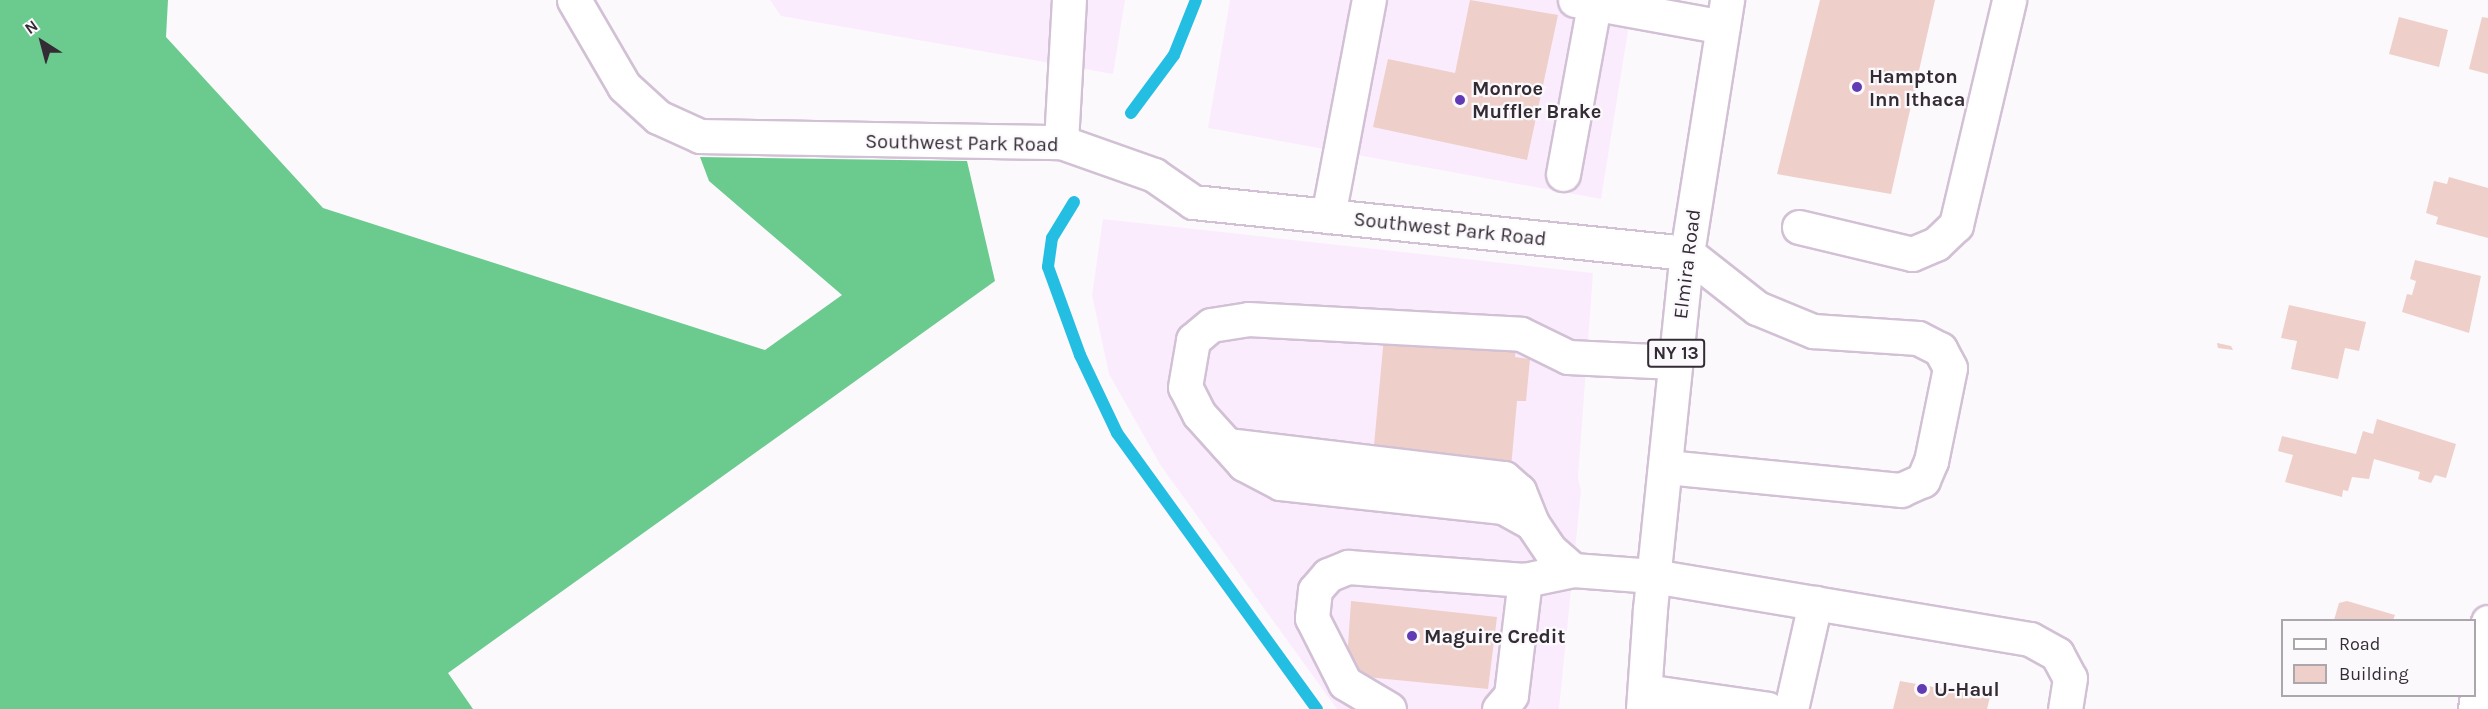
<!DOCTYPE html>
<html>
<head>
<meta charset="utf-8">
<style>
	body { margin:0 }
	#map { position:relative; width:2488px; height:709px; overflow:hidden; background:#fcf9fd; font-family:Karla,sans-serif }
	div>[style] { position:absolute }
	.built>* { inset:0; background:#fbecfd }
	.forest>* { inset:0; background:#6bcb8e }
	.stream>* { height:12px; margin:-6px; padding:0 6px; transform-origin:6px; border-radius:6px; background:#25bee3 }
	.building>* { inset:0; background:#eecfca }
	.roads { filter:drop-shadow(2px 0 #d2c0d5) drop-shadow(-2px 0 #d2c0d5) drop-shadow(0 2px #d2c0d5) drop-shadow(0 -2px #d2c0d5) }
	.minor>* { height:33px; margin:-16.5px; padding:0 16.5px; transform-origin:16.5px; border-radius:16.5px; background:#fff }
	.highway>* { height:33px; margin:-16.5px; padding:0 16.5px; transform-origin:16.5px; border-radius:16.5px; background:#fff }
	.dots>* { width:16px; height:16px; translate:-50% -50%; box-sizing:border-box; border:3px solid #fcf9fd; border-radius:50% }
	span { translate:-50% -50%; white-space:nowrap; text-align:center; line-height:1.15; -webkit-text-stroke:4.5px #fcf9fd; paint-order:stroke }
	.shield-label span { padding:2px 4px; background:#fcf9fd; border:2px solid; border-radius:4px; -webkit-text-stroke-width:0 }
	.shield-label { font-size:18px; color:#332c34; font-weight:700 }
	.poi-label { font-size:20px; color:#332c34; font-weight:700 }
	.left { translate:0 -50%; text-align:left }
	.street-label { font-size:20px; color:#332c34 }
	.legend { position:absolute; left:2281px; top:619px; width:195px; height:78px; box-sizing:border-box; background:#fcf9fd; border:2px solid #aca7ad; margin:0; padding:8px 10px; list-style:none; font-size:18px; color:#332c34 }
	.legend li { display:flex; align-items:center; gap:12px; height:30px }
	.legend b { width:30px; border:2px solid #aca7ad }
	.north { position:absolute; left:12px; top:12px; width:60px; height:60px; -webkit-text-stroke:4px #fcf9fd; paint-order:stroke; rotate:324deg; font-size:16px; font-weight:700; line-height:24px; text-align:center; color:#332c34 }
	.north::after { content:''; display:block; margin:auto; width:21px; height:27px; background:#332c34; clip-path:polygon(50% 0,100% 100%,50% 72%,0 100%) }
</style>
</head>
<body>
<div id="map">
	<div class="built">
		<i style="clip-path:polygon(770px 0,1125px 0,1113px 74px,781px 16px)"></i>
		<i style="clip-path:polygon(1230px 0,1633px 0,1601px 199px,1208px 128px)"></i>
		<i style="clip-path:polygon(1103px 219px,1593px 273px,1578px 478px,1581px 491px,1559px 709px,1337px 709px,1161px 466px,1109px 374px,1092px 295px)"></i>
	</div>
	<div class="forest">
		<i style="clip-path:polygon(0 0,168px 0,166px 37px,323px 208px,765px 350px,842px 295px,709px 181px,700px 157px,967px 161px,995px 281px,448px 673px,473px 709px,0 709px)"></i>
	</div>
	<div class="stream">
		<i style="left:1131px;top:113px;width:72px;rotate:-53.4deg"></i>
		<i style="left:1174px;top:55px;width:59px;rotate:-68.2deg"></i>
		<i style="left:1074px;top:202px;width:42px;rotate:121.4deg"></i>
		<i style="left:1052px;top:238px;width:29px;rotate:98deg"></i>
		<i style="left:1048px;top:267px;width:94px;rotate:70deg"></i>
		<i style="left:1080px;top:355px;width:86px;rotate:64.6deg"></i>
		<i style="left:1117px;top:433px;width:341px;rotate:54.1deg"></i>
	</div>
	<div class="building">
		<i style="clip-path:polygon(1470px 0,1558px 15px,1527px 160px,1373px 127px,1388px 59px,1455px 73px)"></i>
		<i style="clip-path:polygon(1820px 0,1935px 0,1891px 194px,1777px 174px)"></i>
		<i style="clip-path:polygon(2399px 17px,2448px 30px,2439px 67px,2389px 54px)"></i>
		<i style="clip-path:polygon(2482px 17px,2488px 18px,2488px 74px,2469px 69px)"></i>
		<i style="clip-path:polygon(2449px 177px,2488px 188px,2488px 238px,2436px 224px,2438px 217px,2426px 213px,2434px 181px,2447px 184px)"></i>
		<i style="clip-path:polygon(2415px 260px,2481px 276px,2469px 333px,2402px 312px,2407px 294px,2412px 295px,2416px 281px,2410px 279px)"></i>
		<i style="clip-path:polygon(2289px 305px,2366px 322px,2359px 351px,2345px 348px,2338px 379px,2291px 369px,2297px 341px,2281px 338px)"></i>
		<i style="clip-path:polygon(1384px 337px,1516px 349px,1515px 357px,1530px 359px,1526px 401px,1517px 401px,1511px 468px,1373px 456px)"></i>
		<i style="clip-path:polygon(2217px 343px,2231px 346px,2233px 350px,2218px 348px)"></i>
		<i style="clip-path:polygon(2377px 419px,2456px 444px,2446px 478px,2435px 475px,2431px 483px,2418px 479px,2420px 472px,2374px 459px,2369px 479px,2352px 477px,2348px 491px,2343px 490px,2342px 497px,2285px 482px,2293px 455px,2278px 451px,2282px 436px,2356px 454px,2363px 431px,2373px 434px)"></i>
		<i style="clip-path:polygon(1351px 601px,1497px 617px,1488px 689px,1346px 675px)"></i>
		<i style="clip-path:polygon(2347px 601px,2395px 615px,2393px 620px,2334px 620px,2339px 603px)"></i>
		<i style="clip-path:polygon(1900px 681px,1990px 697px,1987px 709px,1893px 709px)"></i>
	</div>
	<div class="roads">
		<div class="minor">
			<i style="left:574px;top:0;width:99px;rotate:59.8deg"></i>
			<i style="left:624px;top:86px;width:46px;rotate:42.4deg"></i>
			<i style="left:658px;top:117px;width:46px;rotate:24.3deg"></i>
			<i style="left:700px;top:136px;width:361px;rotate:1deg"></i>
			<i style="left:1061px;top:142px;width:99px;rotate:19.5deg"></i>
			<i style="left:1154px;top:175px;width:47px;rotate:34.7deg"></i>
			<i style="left:1193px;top:202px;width:497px;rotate:5.9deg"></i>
			<i style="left:1687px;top:253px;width:89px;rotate:38.2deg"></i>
			<i style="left:1757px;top:308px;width:61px;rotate:22.3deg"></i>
			<i style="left:1813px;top:331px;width:105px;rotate:3.8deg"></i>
			<i style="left:1918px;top:338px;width:25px;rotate:27deg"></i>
			<i style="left:1940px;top:349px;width:21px;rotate:62deg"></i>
			<i style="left:1950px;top:368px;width:95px;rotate:101.5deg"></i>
			<i style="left:1931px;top:461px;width:21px;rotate:113deg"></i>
			<i style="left:1923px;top:480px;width:24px;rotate:156deg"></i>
			<i style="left:1901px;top:490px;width:237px;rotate:-174.4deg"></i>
			<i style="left:1575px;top:0;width:150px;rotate:10.3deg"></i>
			<i style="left:1061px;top:142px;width:142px;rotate:-86.8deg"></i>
			<i style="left:1563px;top:174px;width:177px;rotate:-79.6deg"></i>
			<i style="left:1328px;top:216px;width:220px;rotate:-79.3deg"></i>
			<i style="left:1799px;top:227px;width:116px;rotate:13.4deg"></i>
			<i style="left:1912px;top:254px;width:26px;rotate:-23deg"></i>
			<i style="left:1936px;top:244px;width:28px;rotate:-44deg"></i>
			<i style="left:1956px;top:225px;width:231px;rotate:-76.7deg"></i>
			<i style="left:1227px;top:445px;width:279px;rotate:6.8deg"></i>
			<i style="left:1504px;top:478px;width:20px;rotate:41deg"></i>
			<i style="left:1519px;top:491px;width:35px;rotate:68deg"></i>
			<i style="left:1573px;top:570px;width:30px;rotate:-139deg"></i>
			<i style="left:1550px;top:550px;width:32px;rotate:-124deg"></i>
			<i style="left:1532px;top:523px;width:33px;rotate:-151deg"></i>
			<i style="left:1503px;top:507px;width:224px;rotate:-173.9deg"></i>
			<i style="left:1280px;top:483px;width:41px;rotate:-152.2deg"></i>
			<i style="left:1244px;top:464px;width:67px;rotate:-132deg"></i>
			<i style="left:1199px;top:414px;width:30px;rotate:-117deg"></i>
			<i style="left:1185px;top:387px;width:48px;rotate:-80.3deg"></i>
			<i style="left:1193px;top:340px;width:23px;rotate:-40deg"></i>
			<i style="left:1211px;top:325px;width:37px;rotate:-9deg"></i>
			<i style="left:1248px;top:319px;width:273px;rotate:3.1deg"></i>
			<i style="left:1521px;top:334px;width:52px;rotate:26.1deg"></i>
			<i style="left:1568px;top:357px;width:107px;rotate:2.7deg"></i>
			<i style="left:1645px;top:691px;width:124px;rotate:8.3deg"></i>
			<i style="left:1389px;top:709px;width:51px;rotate:-149.4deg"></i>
			<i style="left:1345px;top:683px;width:73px;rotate:-116.9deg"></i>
			<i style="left:1312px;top:618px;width:28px;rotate:-84deg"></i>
			<i style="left:1315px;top:590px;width:20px;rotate:-49deg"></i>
			<i style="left:1328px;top:575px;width:22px;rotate:-22deg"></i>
			<i style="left:1348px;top:567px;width:177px;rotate:4.2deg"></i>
			<i style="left:1525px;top:580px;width:49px;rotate:-11.8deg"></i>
			<i style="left:1573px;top:570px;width:80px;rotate:4.3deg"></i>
			<i style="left:1653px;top:576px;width:382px;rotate:9.5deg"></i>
			<i style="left:2030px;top:639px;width:31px;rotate:29deg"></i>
			<i style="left:2057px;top:654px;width:27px;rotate:62deg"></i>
			<i style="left:2070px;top:678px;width:31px;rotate:99deg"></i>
			<i style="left:1499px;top:709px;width:18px;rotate:-49deg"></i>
			<i style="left:1511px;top:695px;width:116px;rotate:-83.1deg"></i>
			<i style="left:1791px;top:709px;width:109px;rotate:-77.2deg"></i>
			<i style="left:2475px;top:709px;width:88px;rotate:-81.5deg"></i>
		</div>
		<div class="highway">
			<i style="left:1643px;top:709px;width:100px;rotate:-86deg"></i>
			<i style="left:1650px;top:609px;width:358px;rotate:-84.1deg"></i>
			<i style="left:1687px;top:253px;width:256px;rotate:-81deg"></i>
		</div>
	</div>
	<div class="dots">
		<i style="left:1857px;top:87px;background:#603bb3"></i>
		<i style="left:1460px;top:100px;background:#603bb3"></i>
		<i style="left:1412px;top:636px;background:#603bb3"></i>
		<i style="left:1922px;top:689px;background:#603bb3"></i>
	</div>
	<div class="shield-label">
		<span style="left:1676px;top:353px">NY 13</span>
	</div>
	<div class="poi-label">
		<span class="left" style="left:1869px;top:88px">Hampton<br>Inn Ithaca</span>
		<span class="left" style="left:1472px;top:100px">Monroe<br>Muffler Brake</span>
		<span class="left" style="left:1424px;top:636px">Maguire Credit</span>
		<span class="left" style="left:1934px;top:689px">U-Haul</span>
	</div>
	<div class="street-label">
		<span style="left:962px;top:143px;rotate:1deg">Southwest Park Road</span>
		<span style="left:1450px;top:229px;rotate:6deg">Southwest Park Road</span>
		<span style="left:1687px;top:264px;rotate:-83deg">Elmira Road</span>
	</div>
	<ul class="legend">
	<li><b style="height:8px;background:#fff"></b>Road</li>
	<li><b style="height:16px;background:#eecfca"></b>Building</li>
	</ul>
	<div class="north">N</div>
</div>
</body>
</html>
